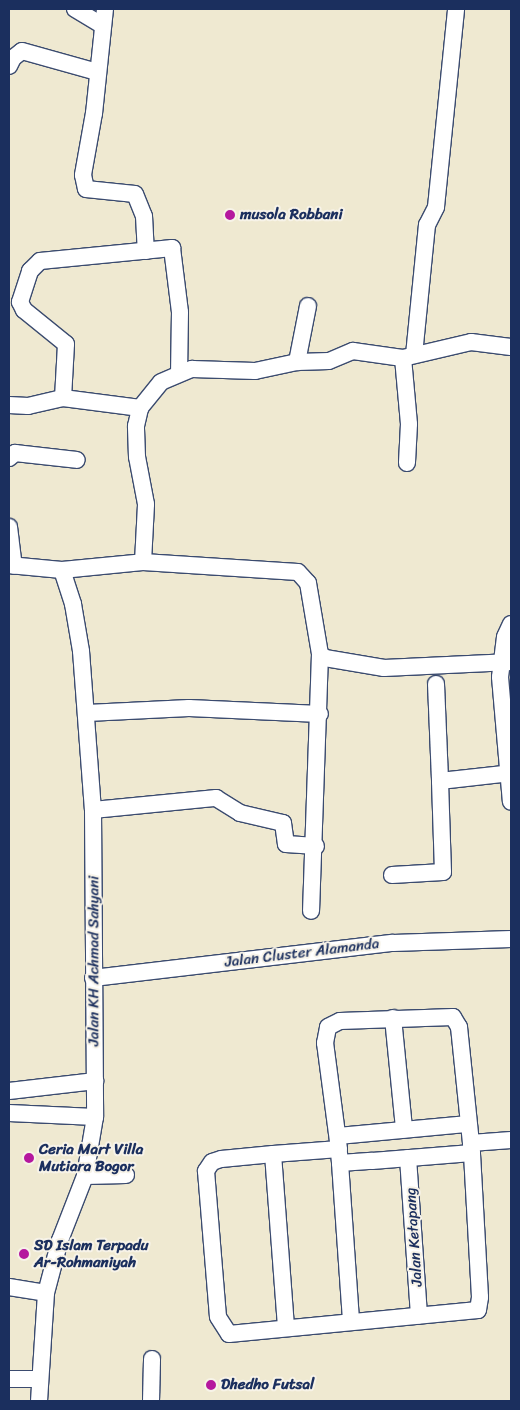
<!DOCTYPE html>
<html>
<head>
<meta charset="utf-8">
<style>
	body { margin:0 }
	#map { position:relative; width:520px; height:1410px; overflow:hidden; background:#efe9d1; font-family:Sriracha,sans-serif }
	div>[style] { position:absolute }
	.roads { filter:drop-shadow(1px 0 #3b4b6f) drop-shadow(-1px 0 #3b4b6f) drop-shadow(0 1px #3b4b6f) drop-shadow(0 -1px #3b4b6f) }
	.street>* { height:16px; margin:-8px; padding:0 8px; transform-origin:8px; border-radius:8px; background:#fff }
	.dots>* { width:14px; height:14px; translate:-50% -50%; box-sizing:border-box; border:2px solid #f7f3e8; border-radius:50% }
	span { translate:-50% -50%; white-space:nowrap; text-align:center; line-height:1.15; -webkit-text-stroke:4px #f7f3e8; paint-order:stroke }
	.poi-label { font-size:15px; color:#1b2f5e; font-weight:700 }
	.left { translate:0 -50%; text-align:left }
	.street-label { font-size:15px; color:#1b2f5e }
	.frame { position:absolute; inset:0; border:10px solid #1b2f5e; pointer-events:none }
</style>
</head>
<body>
<div id="map">
	<div class="roads">
		<div class="street">
			<i style="left:75px;top:9px;width:31px;rotate:31deg"></i>
			<i style="left:105px;top:9px;width:105px;rotate:96deg"></i>
			<i style="left:94px;top:113px;width:63px;rotate:100.1deg"></i>
			<i style="left:83px;top:175px;width:14px;rotate:78deg"></i>
			<i style="left:86px;top:189px;width:49px;rotate:5.8deg"></i>
			<i style="left:135px;top:194px;width:24px;rotate:68deg"></i>
			<i style="left:144px;top:216px;width:35px;rotate:87deg"></i>
			<i style="left:9px;top:66px;width:9px;rotate:-63deg"></i>
			<i style="left:13px;top:58px;width:11px;rotate:-38deg"></i>
			<i style="left:22px;top:51px;width:78px;rotate:15.6deg"></i>
			<i style="left:414px;top:355px;width:131px;rotate:-84.3deg"></i>
			<i style="left:427px;top:225px;width:20px;rotate:-63deg"></i>
			<i style="left:436px;top:207px;width:199px;rotate:-84.2deg"></i>
			<i style="left:403px;top:358px;width:66px;rotate:84.8deg"></i>
			<i style="left:409px;top:424px;width:39px;rotate:93deg"></i>
			<i style="left:297px;top:362px;width:57px;rotate:-78.9deg"></i>
			<i style="left:63px;top:398px;width:54px;rotate:-86.8deg"></i>
			<i style="left:66px;top:344px;width:54px;rotate:-141deg"></i>
			<i style="left:24px;top:310px;width:9px;rotate:-117deg"></i>
			<i style="left:20px;top:302px;width:33px;rotate:-72deg"></i>
			<i style="left:30px;top:271px;width:14px;rotate:-45deg"></i>
			<i style="left:40px;top:261px;width:133px;rotate:-5.6deg"></i>
			<i style="left:172px;top:248px;width:64px;rotate:82.9deg"></i>
			<i style="left:180px;top:312px;width:61px;rotate:90.9deg"></i>
			<i style="left:9px;top:405px;width:19px;rotate:3deg"></i>
			<i style="left:28px;top:406px;width:36px;rotate:-13deg"></i>
			<i style="left:63px;top:398px;width:78px;rotate:7.4deg"></i>
			<i style="left:9px;top:458px;width:8px;rotate:-40deg"></i>
			<i style="left:15px;top:453px;width:62px;rotate:6.4deg"></i>
			<i style="left:9px;top:527px;width:39px;rotate:83deg"></i>
			<i style="left:143px;top:562px;width:155px;rotate:3.7deg"></i>
			<i style="left:298px;top:572px;width:15px;rotate:48deg"></i>
			<i style="left:308px;top:583px;width:72px;rotate:80.4deg"></i>
			<i style="left:320px;top:654px;width:257px;rotate:92deg"></i>
			<i style="left:9px;top:565px;width:53px;rotate:5.4deg"></i>
			<i style="left:62px;top:570px;width:36px;rotate:72deg"></i>
			<i style="left:73px;top:604px;width:48px;rotate:80.3deg"></i>
			<i style="left:81px;top:651px;width:159px;rotate:85.7deg"></i>
			<i style="left:93px;top:810px;width:307px;rotate:89.6deg"></i>
			<i style="left:95px;top:1117px;width:60px;rotate:99.6deg"></i>
			<i style="left:85px;top:1176px;width:69px;rotate:111.3deg"></i>
			<i style="left:60px;top:1240px;width:55px;rotate:104.8deg"></i>
			<i style="left:46px;top:1293px;width:108px;rotate:93.7deg"></i>
			<i style="left:62px;top:570px;width:81px;rotate:-5.6deg"></i>
			<i style="left:143px;top:562px;width:58px;rotate:-87deg"></i>
			<i style="left:146px;top:504px;width:48px;rotate:-100.8deg"></i>
			<i style="left:137px;top:457px;width:31px;rotate:-92deg"></i>
			<i style="left:136px;top:426px;width:18px;rotate:-77deg"></i>
			<i style="left:140px;top:408px;width:33px;rotate:-51deg"></i>
			<i style="left:161px;top:382px;width:34px;rotate:-23deg"></i>
			<i style="left:192px;top:369px;width:63px;rotate:1.8deg"></i>
			<i style="left:255px;top:371px;width:43px;rotate:-12.1deg"></i>
			<i style="left:297px;top:362px;width:32px;rotate:-2deg"></i>
			<i style="left:329px;top:361px;width:26px;rotate:-23deg"></i>
			<i style="left:353px;top:351px;width:50px;rotate:8deg"></i>
			<i style="left:403px;top:358px;width:70px;rotate:-13.2deg"></i>
			<i style="left:471px;top:342px;width:40px;rotate:7.1deg"></i>
			<i style="left:511px;top:624px;width:14px;rotate:115deg"></i>
			<i style="left:505px;top:637px;width:40px;rotate:97.1deg"></i>
			<i style="left:500px;top:677px;width:125px;rotate:85deg"></i>
			<i style="left:320px;top:654px;width:6px;rotate:39deg"></i>
			<i style="left:325px;top:658px;width:60px;rotate:9.6deg"></i>
			<i style="left:384px;top:668px;width:127px;rotate:-2.7deg"></i>
			<i style="left:436px;top:684px;width:97px;rotate:87.6deg"></i>
			<i style="left:87px;top:713px;width:102px;rotate:-2.8deg"></i>
			<i style="left:189px;top:708px;width:131px;rotate:2.6deg"></i>
			<i style="left:93px;top:810px;width:124px;rotate:-5.6deg"></i>
			<i style="left:216px;top:798px;width:28px;rotate:32deg"></i>
			<i style="left:240px;top:813px;width:44px;rotate:13.1deg"></i>
			<i style="left:283px;top:823px;width:21px;rotate:82deg"></i>
			<i style="left:286px;top:844px;width:30px;rotate:4deg"></i>
			<i style="left:392px;top:875px;width:51px;rotate:-3.4deg"></i>
			<i style="left:443px;top:872px;width:91px;rotate:-91.9deg"></i>
			<i style="left:440px;top:781px;width:71px;rotate:-6.4deg"></i>
			<i style="left:93px;top:978px;width:302px;rotate:-6.7deg"></i>
			<i style="left:393px;top:943px;width:118px;rotate:-1.9deg"></i>
			<i style="left:393px;top:1018px;width:112px;rotate:84.3deg"></i>
			<i style="left:9px;top:1091px;width:87px;rotate:-6.6deg"></i>
			<i style="left:9px;top:1113px;width:86px;rotate:2.7deg"></i>
			<i style="left:338px;top:1136px;width:131px;rotate:-5.3deg"></i>
			<i style="left:339px;top:1153px;width:10px;rotate:84deg"></i>
			<i style="left:340px;top:1163px;width:32px;rotate:-4deg"></i>
			<i style="left:372px;top:1161px;width:100px;rotate:-4.6deg"></i>
			<i style="left:472px;top:1153px;width:9px;rotate:-96deg"></i>
			<i style="left:273px;top:1154px;width:52px;rotate:174.5deg"></i>
			<i style="left:221px;top:1159px;width:9px;rotate:162deg"></i>
			<i style="left:212px;top:1162px;width:11px;rotate:124deg"></i>
			<i style="left:206px;top:1171px;width:146px;rotate:85.3deg"></i>
			<i style="left:218px;top:1317px;width:20px;rotate:57deg"></i>
			<i style="left:229px;top:1334px;width:250px;rotate:-5.5deg"></i>
			<i style="left:478px;top:1310px;width:13px;rotate:-81deg"></i>
			<i style="left:480px;top:1297px;width:144px;rotate:-93.2deg"></i>
			<i style="left:408px;top:1158px;width:158px;rotate:86deg"></i>
			<i style="left:340px;top:1163px;width:158px;rotate:86deg"></i>
			<i style="left:85px;top:1176px;width:41px;rotate:-1.4deg"></i>
			<i style="left:9px;top:1287px;width:37px;rotate:9deg"></i>
			<i style="left:286px;top:1327px;width:173px;rotate:-94.3deg"></i>
			<i style="left:273px;top:1154px;width:66px;rotate:-4.3deg"></i>
			<i style="left:339px;top:1149px;width:107px;rotate:-97.5deg"></i>
			<i style="left:325px;top:1043px;width:16px;rotate:-79deg"></i>
			<i style="left:328px;top:1027px;width:13px;rotate:-27deg"></i>
			<i style="left:340px;top:1021px;width:113px;rotate:-2deg"></i>
			<i style="left:453px;top:1017px;width:12px;rotate:59deg"></i>
			<i style="left:459px;top:1027px;width:117px;rotate:84.1deg"></i>
			<i style="left:471px;top:1143px;width:40px;rotate:-4.3deg"></i>
			<i style="left:9px;top:1379px;width:30px"></i>
			<i style="left:151px;top:1401px;width:42px;rotate:-88.6deg"></i>
		</div>
	</div>
	<div class="dots">
		<i style="left:230px;top:215px;background:#b5179e"></i>
		<i style="left:29px;top:1158px;background:#b5179e"></i>
		<i style="left:24px;top:1254px;background:#b5179e"></i>
		<i style="left:211px;top:1385px;background:#b5179e"></i>
	</div>
	<div class="poi-label">
		<span class="left" style="left:240px;top:215px">musola Robbani</span>
		<span class="left" style="left:39px;top:1158px">Ceria Mart Villa<br>Mutiara Bogor</span>
		<span class="left" style="left:34px;top:1254px">SD Islam Terpadu<br>Ar-Rohmaniyah</span>
		<span class="left" style="left:221px;top:1385px">Dhedho Futsal</span>
	</div>
	<div class="street-label">
		<span style="left:302px;top:953px;rotate:-7deg">Jalan Cluster Alamanda</span>
		<span style="left:94px;top:961px;rotate:-90deg">Jalan KH Achmad Sahyani</span>
		<span style="left:414px;top:1237px;rotate:-94deg">Jalan Ketapang</span>
	</div>
	<div class="frame"></div>
</div>
</body>
</html>
